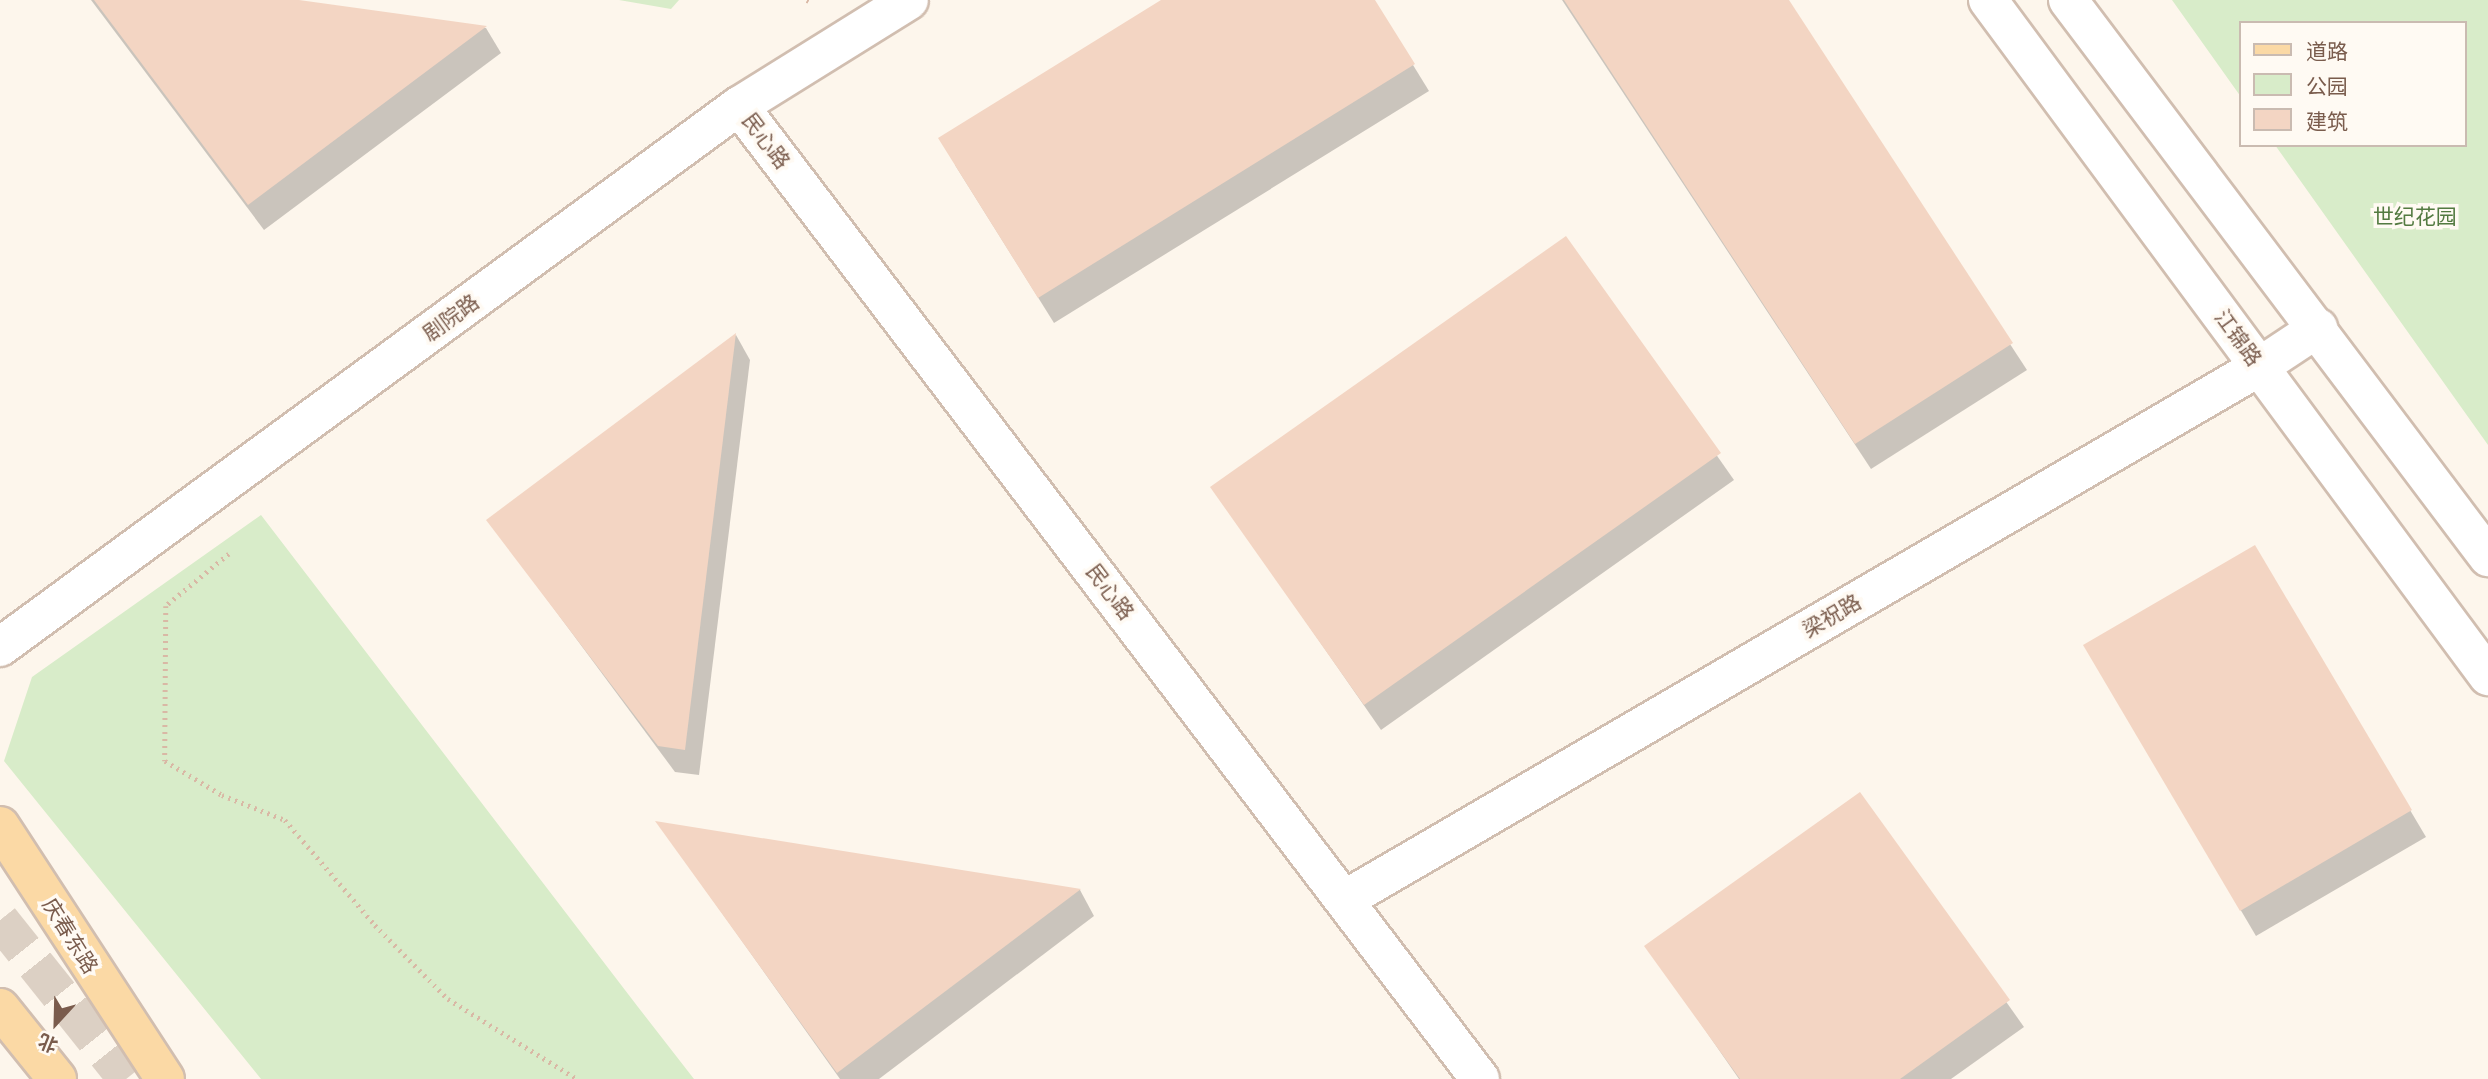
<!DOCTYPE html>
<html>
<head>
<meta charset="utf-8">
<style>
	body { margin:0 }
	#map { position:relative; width:2488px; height:1079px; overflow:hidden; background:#fdf6ec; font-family:Montserrat,"Noto Sans SC",sans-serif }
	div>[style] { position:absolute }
	.green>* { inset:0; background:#d8ecc9 }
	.shadow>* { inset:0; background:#0003 }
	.building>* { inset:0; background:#f3d5c3 }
	.major-tunnel>* { height:38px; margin-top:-19px; transform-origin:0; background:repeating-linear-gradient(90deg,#dcd0c4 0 38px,transparent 0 57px) }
	.path>* { height:4.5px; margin-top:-2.25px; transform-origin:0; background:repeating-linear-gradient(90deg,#d9b8a5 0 2px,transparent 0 7px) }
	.roads { filter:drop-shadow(2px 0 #d1beb0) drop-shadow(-2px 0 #d1beb0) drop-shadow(0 2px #d1beb0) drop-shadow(0 -2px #d1beb0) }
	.minor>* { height:38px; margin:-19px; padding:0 19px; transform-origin:19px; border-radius:19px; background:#fff }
	.major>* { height:38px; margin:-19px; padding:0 19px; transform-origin:19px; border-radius:19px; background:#fbd9a5 }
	span { translate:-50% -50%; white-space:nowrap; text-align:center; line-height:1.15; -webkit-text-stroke:7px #fffaf3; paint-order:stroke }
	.street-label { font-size:21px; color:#7a5c4d }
	.park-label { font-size:21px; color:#537a41 }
	.legend { position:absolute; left:2239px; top:21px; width:228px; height:126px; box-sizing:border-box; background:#fffaf3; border:2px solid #cabbb1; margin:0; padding:9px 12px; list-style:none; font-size:21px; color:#7a5c4d }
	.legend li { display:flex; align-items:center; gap:14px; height:35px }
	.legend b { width:35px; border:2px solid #cabbb1 }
	.north { position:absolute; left:21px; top:988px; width:70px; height:70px; -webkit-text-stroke:5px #fffaf3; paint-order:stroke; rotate:202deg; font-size:19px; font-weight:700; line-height:28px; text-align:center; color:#7a5c4d }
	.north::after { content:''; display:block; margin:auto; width:24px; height:32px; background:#7a5c4d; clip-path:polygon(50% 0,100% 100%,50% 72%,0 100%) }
</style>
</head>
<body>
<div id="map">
	<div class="green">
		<i style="clip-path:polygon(619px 0,679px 0,671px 9px)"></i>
		<i style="clip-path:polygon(2172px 0,2488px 0,2488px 445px,2275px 145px,2465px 145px,2465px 23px,2241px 23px,2241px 97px)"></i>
		<i style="clip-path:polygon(261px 515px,638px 1007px,694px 1079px,261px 1079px,4px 761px,32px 677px)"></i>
	</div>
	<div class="shadow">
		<i style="clip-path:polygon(91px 0,287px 0,486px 28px,501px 53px,264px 230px)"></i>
		<i style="clip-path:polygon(1165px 0,1373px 0,1429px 91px,1054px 323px,955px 165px)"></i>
		<i style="clip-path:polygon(1562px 0,1785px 0,2027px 370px,1871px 469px)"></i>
		<i style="clip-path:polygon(1565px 239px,1734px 480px,1381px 730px,1213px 488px)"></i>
		<i style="clip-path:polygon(736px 335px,750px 360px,699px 775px,675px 772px,489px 521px)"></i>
		<i style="clip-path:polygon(2254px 547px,2426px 837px,2256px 936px,2085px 646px)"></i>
		<i style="clip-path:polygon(1859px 794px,2024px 1027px,1951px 1079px,1739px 1079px,1647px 946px)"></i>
		<i style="clip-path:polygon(658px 823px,1080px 890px,1094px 916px,879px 1079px,840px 1079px)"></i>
	</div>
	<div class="building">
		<i style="clip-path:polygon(94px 0,299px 0,487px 26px,248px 205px)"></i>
		<i style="clip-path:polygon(1161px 0,1375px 0,1415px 64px,1038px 298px,938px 138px)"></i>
		<i style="clip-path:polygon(1564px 0,1789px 0,2013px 343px,1855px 444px)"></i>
		<i style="clip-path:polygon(1566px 236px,1721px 453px,1364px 705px,1210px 487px)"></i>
		<i style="clip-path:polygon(736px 333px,685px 750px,658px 746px,486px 520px)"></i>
		<i style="clip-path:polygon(2255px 545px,2412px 810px,2240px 911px,2083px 645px)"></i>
		<i style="clip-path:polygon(1860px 792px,2010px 1000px,1900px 1079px,1740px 1079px,1644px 946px)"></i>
		<i style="clip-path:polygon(655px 821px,1081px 889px,837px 1073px)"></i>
	</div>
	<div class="major-tunnel">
		<i style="left:0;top:920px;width:203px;rotate:51.4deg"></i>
	</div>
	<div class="path">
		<i style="left:807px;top:0;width:2px;rotate:27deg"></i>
		<i style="left:229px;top:554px;width:82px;rotate:140.5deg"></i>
		<i style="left:166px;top:606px;width:155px;rotate:90.4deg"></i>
		<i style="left:165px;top:761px;width:66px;rotate:30.8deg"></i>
		<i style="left:222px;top:795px;width:68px;rotate:21.6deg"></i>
		<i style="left:285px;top:820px;width:138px;rotate:49.4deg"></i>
		<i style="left:375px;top:925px;width:104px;rotate:45.4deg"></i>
		<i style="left:448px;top:999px;width:152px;rotate:31.8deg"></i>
	</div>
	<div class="roads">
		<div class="minor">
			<i style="left:1988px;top:0;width:841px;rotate:53.51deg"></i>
			<i style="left:2068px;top:0;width:698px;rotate:52.98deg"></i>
			<i style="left:739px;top:106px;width:1223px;rotate:52.71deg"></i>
			<i style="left:0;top:647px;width:916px;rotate:-36.21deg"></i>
			<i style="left:739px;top:106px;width:200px;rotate:-31.9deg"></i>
			<i style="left:1344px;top:900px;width:1059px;rotate:-30.22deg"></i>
			<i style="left:2259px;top:367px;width:71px;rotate:-33.5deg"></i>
		</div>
		<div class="major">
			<i style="left:0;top:826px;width:302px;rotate:56.9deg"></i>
			<i style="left:0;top:1008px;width:91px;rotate:51.2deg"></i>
		</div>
	</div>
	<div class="street-label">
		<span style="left:766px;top:141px;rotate:53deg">民心路</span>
		<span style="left:451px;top:318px;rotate:-36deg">剧院路</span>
		<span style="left:2238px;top:338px;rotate:54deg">江锦路</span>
		<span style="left:1110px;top:592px;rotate:53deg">民心路</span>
		<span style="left:1832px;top:616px;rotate:-30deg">梁祝路</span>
		<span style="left:70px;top:936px;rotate:58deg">庆春东路</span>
	</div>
	<div class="park-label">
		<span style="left:2415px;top:217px">世纪花园</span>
	</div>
	<ul class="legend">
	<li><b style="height:9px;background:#fbd9a5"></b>道路</li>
	<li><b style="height:19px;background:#d8ecc9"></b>公园</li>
	<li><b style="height:19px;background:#f3d5c3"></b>建筑</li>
	</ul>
	<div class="north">北</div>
</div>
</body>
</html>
